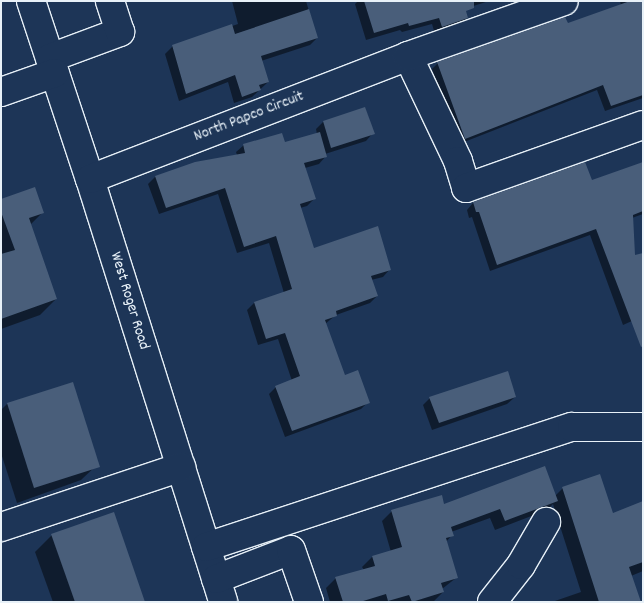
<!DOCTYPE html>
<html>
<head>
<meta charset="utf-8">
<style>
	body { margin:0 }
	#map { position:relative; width:644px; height:603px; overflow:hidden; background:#1d3557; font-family:Dekko,sans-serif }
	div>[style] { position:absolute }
	.shadow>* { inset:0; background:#0007 }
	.building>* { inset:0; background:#495e7a }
	.roads { filter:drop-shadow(1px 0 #e8f1f8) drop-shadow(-1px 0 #e8f1f8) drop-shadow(0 1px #e8f1f8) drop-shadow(0 -1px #e8f1f8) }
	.minor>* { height:28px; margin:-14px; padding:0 14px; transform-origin:14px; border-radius:14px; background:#1d3557 }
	span { translate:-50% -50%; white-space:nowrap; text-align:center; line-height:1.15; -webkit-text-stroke:4px #1d3557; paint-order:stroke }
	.street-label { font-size:16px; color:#e8f1f8 }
	.frame { position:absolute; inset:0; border:2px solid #e8f1f8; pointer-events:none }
</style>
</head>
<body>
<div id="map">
	<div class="shadow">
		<i style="clip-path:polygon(232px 1px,306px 1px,317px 38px,310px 45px,261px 61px,268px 82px,252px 97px,234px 103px,228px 82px,179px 101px,165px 54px,173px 46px,238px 24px)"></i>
		<i style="clip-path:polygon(358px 1px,489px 1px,464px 9px,467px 18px,460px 25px,435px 34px,432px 24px,402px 32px,400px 30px,366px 40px,355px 4px)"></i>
		<i style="clip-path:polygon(620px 1px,643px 1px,643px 98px,605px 111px,597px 90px,459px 144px,432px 69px,438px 63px,567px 25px,621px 6px)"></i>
		<i style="clip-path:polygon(365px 108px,373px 133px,366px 141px,325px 154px,326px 156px,319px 164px,305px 168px,314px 199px,307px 206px,300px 208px,313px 250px,390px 269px,383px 277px,371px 280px,377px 296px,370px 303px,336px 315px,325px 324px,344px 376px,368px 402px,361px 409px,285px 437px,269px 394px,276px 387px,292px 381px,278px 339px,258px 345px,247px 310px,254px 303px,284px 293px,269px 243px,237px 253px,218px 194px,159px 214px,148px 184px,155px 177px,195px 163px,237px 155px,236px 152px,244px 145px,284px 144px,317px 134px,316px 129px,323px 122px)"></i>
		<i style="clip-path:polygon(584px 164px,591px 181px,643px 164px,643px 214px,632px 218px,634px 257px,643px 316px,623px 325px,590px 235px,490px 271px,472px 217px,469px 218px,467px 210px,473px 203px)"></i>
		<i style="clip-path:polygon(1px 200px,42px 213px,30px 225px,56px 299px,40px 315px,1px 329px)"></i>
		<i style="clip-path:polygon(72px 383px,98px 464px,81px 480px,17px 503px,1px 453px,1px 410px,7px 404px)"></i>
		<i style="clip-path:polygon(515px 397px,507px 404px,432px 430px,423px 405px,430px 398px)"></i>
		<i style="clip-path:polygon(563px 488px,612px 514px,643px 502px,643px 571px,631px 576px,640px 602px,552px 602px,581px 592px,553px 504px,547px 510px,495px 530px,490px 518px,451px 532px,452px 535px,446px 542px,456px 578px,442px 589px,443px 592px,433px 602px,330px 602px,326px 588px,336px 578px,364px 570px,362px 567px,372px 557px,391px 552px,382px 521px,392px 511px,555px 496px)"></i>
		<i style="clip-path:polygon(52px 535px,144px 602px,53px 602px,35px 552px)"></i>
	</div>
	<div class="building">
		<i style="clip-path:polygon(364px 1px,474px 1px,474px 8px,466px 11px,468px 18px,442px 27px,439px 18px,409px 26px,408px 23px,374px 33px)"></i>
		<i style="clip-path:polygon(630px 1px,643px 1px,643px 95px,611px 106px,603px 85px,465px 139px,437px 62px,565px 17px,568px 23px)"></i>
		<i style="clip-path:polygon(309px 9px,318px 38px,261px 56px,269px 82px,259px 85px,261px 90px,242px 97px,235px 75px,186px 94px,172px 45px,232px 24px,235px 34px)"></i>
		<i style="clip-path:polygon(365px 107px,375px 134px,331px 148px,323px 121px)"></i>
		<i style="clip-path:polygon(320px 132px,327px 157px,304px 163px,316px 199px,300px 204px,314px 248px,378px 226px,391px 270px,371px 276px,378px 296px,336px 311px,337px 316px,325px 320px,345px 375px,358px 370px,370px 403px,292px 431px,275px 386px,300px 376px,285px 333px,266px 339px,254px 302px,292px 289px,276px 236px,244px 247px,225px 188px,166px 208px,155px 176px,195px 162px,245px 153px,243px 144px,282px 133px,285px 142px)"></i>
		<i style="clip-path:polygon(585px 162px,592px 180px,643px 162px,643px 211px,633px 215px,635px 255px,643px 253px,643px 346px,641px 347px,596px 229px,497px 265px,479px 212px,476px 212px,473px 202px)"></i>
		<i style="clip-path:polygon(35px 187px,44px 213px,29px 218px,57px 299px,1px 319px,1px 254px,15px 250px,1px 212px,1px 199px)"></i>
		<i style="clip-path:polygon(508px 371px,516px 397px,439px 423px,429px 397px)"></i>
		<i style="clip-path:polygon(73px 382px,100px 467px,34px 488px,7px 403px)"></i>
		<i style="clip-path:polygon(545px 466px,558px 501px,505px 521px,500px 509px,451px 527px,454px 536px,446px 538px,458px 578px,441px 583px,444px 592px,412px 602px,409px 595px,388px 601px,386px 594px,360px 602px,343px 602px,335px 577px,375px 566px,372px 556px,402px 547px,391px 510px,442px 495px,444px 504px)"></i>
		<i style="clip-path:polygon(600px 474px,613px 513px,643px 501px,643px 562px,629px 567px,641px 602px,599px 602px,562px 487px)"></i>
		<i style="clip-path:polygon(114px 512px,145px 602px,75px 602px,51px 534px)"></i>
	</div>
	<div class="roads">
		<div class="minor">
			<i style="left:31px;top:1px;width:188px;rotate:71.7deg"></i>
			<i style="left:90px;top:179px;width:443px;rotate:72.5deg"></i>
			<i style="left:408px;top:56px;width:116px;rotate:64.5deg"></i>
			<i style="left:458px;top:161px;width:28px;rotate:73deg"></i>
			<i style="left:466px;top:188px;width:188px;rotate:-19.6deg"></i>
			<i style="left:50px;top:58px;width:75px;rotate:-20.4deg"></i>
			<i style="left:120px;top:32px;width:33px;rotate:-108deg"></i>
			<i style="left:1px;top:92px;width:57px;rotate:-19.4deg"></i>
			<i style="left:90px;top:179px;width:341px;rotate:-21.1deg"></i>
			<i style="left:408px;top:56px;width:165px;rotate:-19.4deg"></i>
			<i style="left:1px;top:527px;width:190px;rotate:-18.4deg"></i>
			<i style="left:206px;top:547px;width:385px;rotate:-18.2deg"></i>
			<i style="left:572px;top:427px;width:71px"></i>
			<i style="left:216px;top:579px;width:80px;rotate:-21.1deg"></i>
			<i style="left:291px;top:550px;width:55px;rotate:70.9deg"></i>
			<i style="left:492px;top:602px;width:47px;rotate:-51.9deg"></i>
			<i style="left:521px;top:565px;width:50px;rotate:-59.8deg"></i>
		</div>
	</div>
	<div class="street-label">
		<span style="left:249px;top:117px;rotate:-21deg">North Papco Circuit</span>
		<span style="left:129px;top:301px;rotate:73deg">West Roger Road</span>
	</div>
	<div class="frame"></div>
</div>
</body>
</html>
